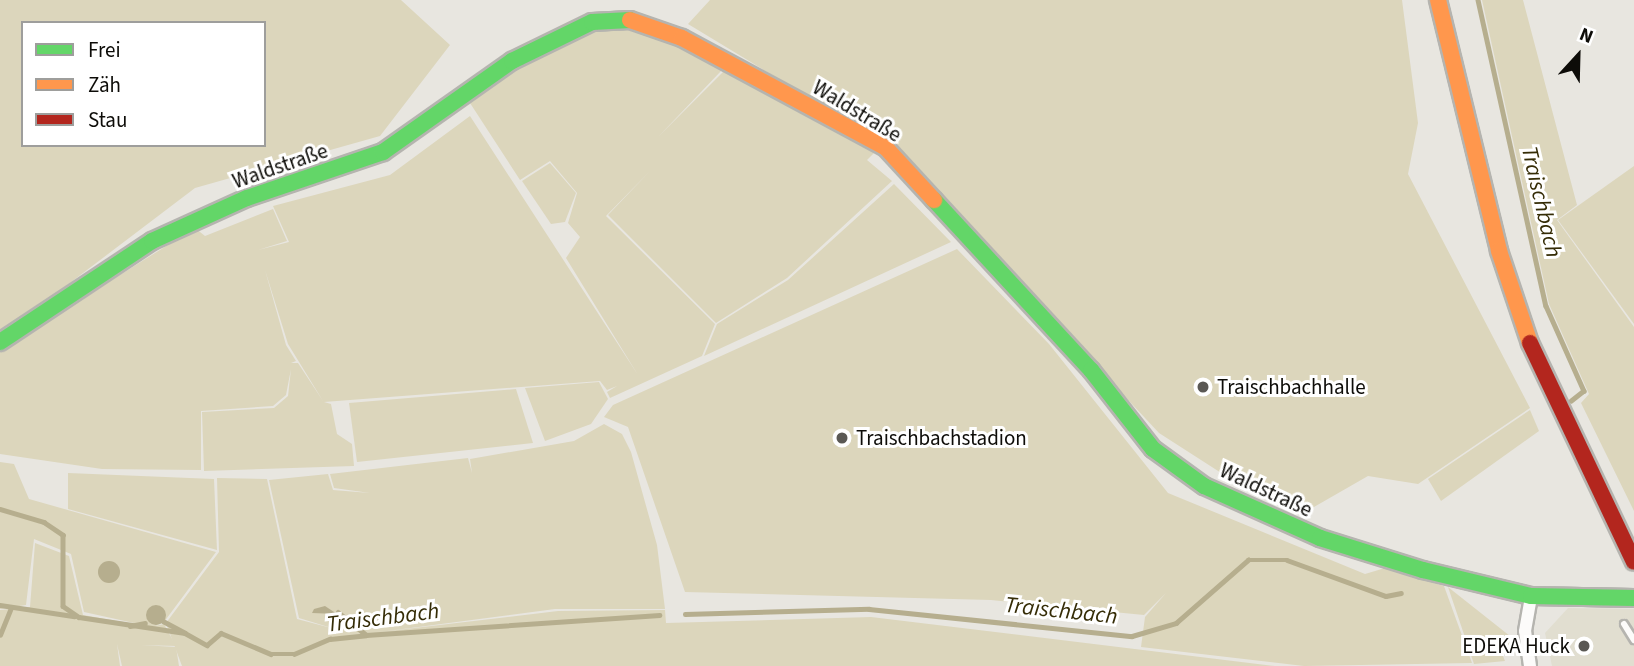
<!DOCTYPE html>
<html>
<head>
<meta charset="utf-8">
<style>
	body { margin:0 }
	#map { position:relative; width:1634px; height:666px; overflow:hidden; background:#e8e6e0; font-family:"Source Sans 3",sans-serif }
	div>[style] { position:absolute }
	.built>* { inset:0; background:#e1ded0 }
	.green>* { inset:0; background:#dcd6bc }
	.water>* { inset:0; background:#b6ae8e }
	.round { border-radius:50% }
	.stream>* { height:4.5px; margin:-2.25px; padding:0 2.25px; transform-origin:2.25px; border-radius:2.25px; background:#b6ae8e }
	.roads { filter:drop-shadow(2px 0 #b5b4af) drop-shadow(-2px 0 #b5b4af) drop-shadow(0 2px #b5b4af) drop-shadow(0 -2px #b5b4af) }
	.lane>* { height:6px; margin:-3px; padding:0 3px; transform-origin:3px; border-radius:3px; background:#fcfbfa }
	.street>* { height:12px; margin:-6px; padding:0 6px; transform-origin:6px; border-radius:6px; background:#fcfbfa }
	.fast>* { height:16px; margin:-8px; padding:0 8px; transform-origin:8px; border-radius:8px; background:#63d668 }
	.slow>* { height:16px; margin:-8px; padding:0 8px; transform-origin:8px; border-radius:8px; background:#ff974d }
	.jam>* { height:16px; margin:-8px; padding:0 8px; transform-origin:8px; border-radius:8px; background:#b3261e }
	.dots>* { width:19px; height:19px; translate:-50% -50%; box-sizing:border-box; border:4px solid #fff; border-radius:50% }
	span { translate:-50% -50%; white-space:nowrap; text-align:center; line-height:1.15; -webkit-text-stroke:6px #fff; paint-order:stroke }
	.street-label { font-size:21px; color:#0d0c08 }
	.poi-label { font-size:21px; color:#0d0c08 }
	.left { translate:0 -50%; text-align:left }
	.right { translate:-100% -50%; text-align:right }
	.water-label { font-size:23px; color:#352c06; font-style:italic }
	.legend { position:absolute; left:21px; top:21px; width:245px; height:126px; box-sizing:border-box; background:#fff; border:2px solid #9e9e9c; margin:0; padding:9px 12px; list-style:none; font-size:21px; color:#0d0c08 }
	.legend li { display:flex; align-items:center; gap:14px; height:35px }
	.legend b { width:35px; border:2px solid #9e9e9c }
	.north { position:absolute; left:1543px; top:21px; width:70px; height:70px; -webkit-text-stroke:5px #fff; paint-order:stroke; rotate:22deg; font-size:19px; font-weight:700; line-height:28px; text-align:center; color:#0d0c08 }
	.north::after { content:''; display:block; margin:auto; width:24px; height:32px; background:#0d0c08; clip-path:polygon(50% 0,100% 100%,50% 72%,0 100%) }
</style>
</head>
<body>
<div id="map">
	<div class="built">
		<i style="clip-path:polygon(1568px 608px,1634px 609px,1634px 666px,1552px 666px,1545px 633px)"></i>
	</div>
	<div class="green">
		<i style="clip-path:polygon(evenodd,0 0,401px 0,450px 45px,380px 136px,195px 188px,0 336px,0 0,23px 23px,264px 23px,264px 145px,23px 145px,23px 23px)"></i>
		<i style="clip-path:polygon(710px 0,1402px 0,1418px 123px,1408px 174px,1530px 408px,1418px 484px,1368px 476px,1307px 511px,1229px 478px,1159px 433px,894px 149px,688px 24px)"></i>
		<i style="clip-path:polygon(1482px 0,1523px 0,1577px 205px,1557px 220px,1634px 327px,1634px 511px,1581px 403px,1589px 394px,1549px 304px)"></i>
		<i style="clip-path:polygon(evenodd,623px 27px,663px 39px,722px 70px,658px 137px,724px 71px,877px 150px,867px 160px,892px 181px,787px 278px,716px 323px,608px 215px,651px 170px,606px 216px,715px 324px,702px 356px,610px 398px,607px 392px,617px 386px,607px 390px,600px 381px,324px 402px,331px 404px,337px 434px,352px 444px,354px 466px,204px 471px,202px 412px,274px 408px,288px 396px,291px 369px,286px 395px,273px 406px,201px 411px,201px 470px,102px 469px,0 454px,0 350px,195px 228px,205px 236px,273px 209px,287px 241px,258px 250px,289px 242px,273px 206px,390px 175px,470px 116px,638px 375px,566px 258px,580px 237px,568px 223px,577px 193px,550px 161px,520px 180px,470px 103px,507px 73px,589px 29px,623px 27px,265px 270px,288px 344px,323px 401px,298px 363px,291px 363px,296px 361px,286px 345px,265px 270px)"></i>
		<i style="clip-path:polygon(550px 163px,576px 193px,565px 222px,551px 224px,522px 181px)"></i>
		<i style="clip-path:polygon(1634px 166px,1634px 324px,1558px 220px)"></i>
		<i style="clip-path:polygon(894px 184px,951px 242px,704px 356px,717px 324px,788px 280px)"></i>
		<i style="clip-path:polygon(957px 249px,1049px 344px,1168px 493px,1365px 574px,1385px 568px,1444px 586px,1472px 663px,1304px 666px,1141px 647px,1145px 617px,1166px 593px,1144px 615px,991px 600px,685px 592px,628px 427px,604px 417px,613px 405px)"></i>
		<i style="clip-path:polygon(599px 382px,608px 399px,591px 424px,545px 441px,525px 388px)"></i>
		<i style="clip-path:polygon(516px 389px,533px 443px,357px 462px,349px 403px)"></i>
		<i style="clip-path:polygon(1530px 410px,1539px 431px,1441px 501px,1428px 479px)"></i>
		<i style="clip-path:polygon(604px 424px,622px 434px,631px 452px,657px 545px,665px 609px,555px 609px,380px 632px,558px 611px,665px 610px,666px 623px,871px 617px,1275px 666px,182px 666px,166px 623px,219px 552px,217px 478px,267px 479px,297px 619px,335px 629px,299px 618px,269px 480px,328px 474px,333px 490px,370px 493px,334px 488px,330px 474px,468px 458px,472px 473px,470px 459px,574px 441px)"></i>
		<i style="clip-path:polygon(0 462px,14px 464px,29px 499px,216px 552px,164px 622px,155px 626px,164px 624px,176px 646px,141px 645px,176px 647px,179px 666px,122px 666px,117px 644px,120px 666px,0 666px,0 610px,30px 607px,35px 543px,69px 556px,83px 615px,152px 627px,84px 612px,71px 554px,34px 539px,26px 605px,0 609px)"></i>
		<i style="clip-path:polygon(68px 473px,214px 479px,217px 550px,68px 509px)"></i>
		<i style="clip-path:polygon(1448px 587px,1515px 640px,1501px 651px,1505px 661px,1474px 664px)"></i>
	</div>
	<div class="water">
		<i class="round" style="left:98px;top:561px;width:22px;height:22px"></i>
		<i class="round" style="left:146px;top:605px;width:20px;height:20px"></i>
		<i style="clip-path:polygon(325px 606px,337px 614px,312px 613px,314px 609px)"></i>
	</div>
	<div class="stream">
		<i style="left:1478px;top:0;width:313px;rotate:77.5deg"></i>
		<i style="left:1546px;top:306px;width:93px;rotate:65.9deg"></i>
		<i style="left:1584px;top:391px;width:16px;rotate:142deg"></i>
		<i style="left:0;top:509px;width:46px;rotate:16.5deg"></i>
		<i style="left:44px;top:522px;width:23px;rotate:34deg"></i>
		<i style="left:63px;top:535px;width:71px;rotate:90deg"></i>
		<i style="left:63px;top:606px;width:19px;rotate:35deg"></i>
		<i style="left:79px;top:617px;width:107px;rotate:8.6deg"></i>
		<i style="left:185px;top:633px;width:25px;rotate:29deg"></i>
		<i style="left:207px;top:645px;width:18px;rotate:-41deg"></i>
		<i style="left:221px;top:633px;width:54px;rotate:22.8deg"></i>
		<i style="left:271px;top:654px;width:23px"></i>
		<i style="left:294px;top:654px;width:39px;rotate:-23deg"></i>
		<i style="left:330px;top:639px;width:36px;rotate:-6deg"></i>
		<i style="left:366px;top:635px;width:294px;rotate:-3.9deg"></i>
		<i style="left:0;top:605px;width:75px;rotate:8.5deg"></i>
		<i style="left:338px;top:612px;width:35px;rotate:39deg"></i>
		<i style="left:685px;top:614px;width:184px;rotate:-1.6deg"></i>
		<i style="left:869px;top:609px;width:264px;rotate:5.9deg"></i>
		<i style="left:1132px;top:636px;width:46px;rotate:-16.5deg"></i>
		<i style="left:1176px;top:623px;width:96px;rotate:-41.2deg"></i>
		<i style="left:1248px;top:560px;width:39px"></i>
		<i style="left:1287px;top:560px;width:105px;rotate:20deg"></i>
		<i style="left:1386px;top:596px;width:15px;rotate:-11deg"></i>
		<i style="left:163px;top:621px;width:24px;rotate:28deg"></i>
		<i style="left:130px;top:626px;width:15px;rotate:-11deg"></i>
		<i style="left:0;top:635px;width:27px;rotate:-68deg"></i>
	</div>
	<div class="roads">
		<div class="lane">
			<i style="left:1624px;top:624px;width:19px;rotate:58deg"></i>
		</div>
		<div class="street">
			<i style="left:1530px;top:666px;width:35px;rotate:-98deg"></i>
			<i style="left:1525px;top:631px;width:36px;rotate:-80deg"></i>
		</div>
		<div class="fast">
			<i style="left:934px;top:200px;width:231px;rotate:47.3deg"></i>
			<i style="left:1091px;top:370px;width:100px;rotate:51.9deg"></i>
			<i style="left:1153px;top:449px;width:63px;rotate:36deg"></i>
			<i style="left:1204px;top:486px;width:127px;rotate:24.1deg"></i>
			<i style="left:1320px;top:538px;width:108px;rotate:17.3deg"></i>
			<i style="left:1423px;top:570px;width:111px;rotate:13.5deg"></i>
			<i style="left:1531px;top:596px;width:103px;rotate:1.1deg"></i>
			<i style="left:0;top:342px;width:182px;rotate:-33.6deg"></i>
			<i style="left:152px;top:241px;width:104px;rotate:-24.4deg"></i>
			<i style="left:247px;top:198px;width:144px;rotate:-18.7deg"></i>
			<i style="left:383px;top:152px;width:158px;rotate:-35.2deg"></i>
			<i style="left:512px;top:61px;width:89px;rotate:-26deg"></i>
			<i style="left:592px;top:22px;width:38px;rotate:-3deg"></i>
		</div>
		<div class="slow">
			<i style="left:1438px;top:0;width:258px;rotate:76.3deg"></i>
			<i style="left:1499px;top:251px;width:97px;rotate:71.4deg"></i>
			<i style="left:630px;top:20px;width:55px;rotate:19.1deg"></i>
			<i style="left:682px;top:38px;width:232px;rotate:28.3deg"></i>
			<i style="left:886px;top:148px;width:71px;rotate:47.3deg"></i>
		</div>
		<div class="jam">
			<i style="left:1530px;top:343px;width:242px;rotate:64.6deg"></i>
		</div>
	</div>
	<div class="dots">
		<i style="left:1203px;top:387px;background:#5a5854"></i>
		<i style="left:842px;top:438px;background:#5a5854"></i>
		<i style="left:1584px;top:646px;background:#5a5854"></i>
	</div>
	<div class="street-label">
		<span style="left:857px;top:111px;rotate:31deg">Waldstraße</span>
		<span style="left:280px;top:166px;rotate:-19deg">Waldstraße</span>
		<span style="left:1266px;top:490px;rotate:25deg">Waldstraße</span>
	</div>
	<div class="poi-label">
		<span class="left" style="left:1217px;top:387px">Traischbachhalle</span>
		<span class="left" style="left:856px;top:438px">Traischbachstadion</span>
		<span class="right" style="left:1570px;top:646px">EDEKA Huck</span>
	</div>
	<div class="water-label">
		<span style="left:1541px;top:202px;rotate:77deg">Traischbach</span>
		<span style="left:1061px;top:611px;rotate:6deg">Traischbach</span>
		<span style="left:383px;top:618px;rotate:-7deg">Traischbach</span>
	</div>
	<ul class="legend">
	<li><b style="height:9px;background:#63d668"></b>Frei</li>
	<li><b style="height:9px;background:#ff974d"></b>Zäh</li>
	<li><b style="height:9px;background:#b3261e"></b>Stau</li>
	</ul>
	<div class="north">N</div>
</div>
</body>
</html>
